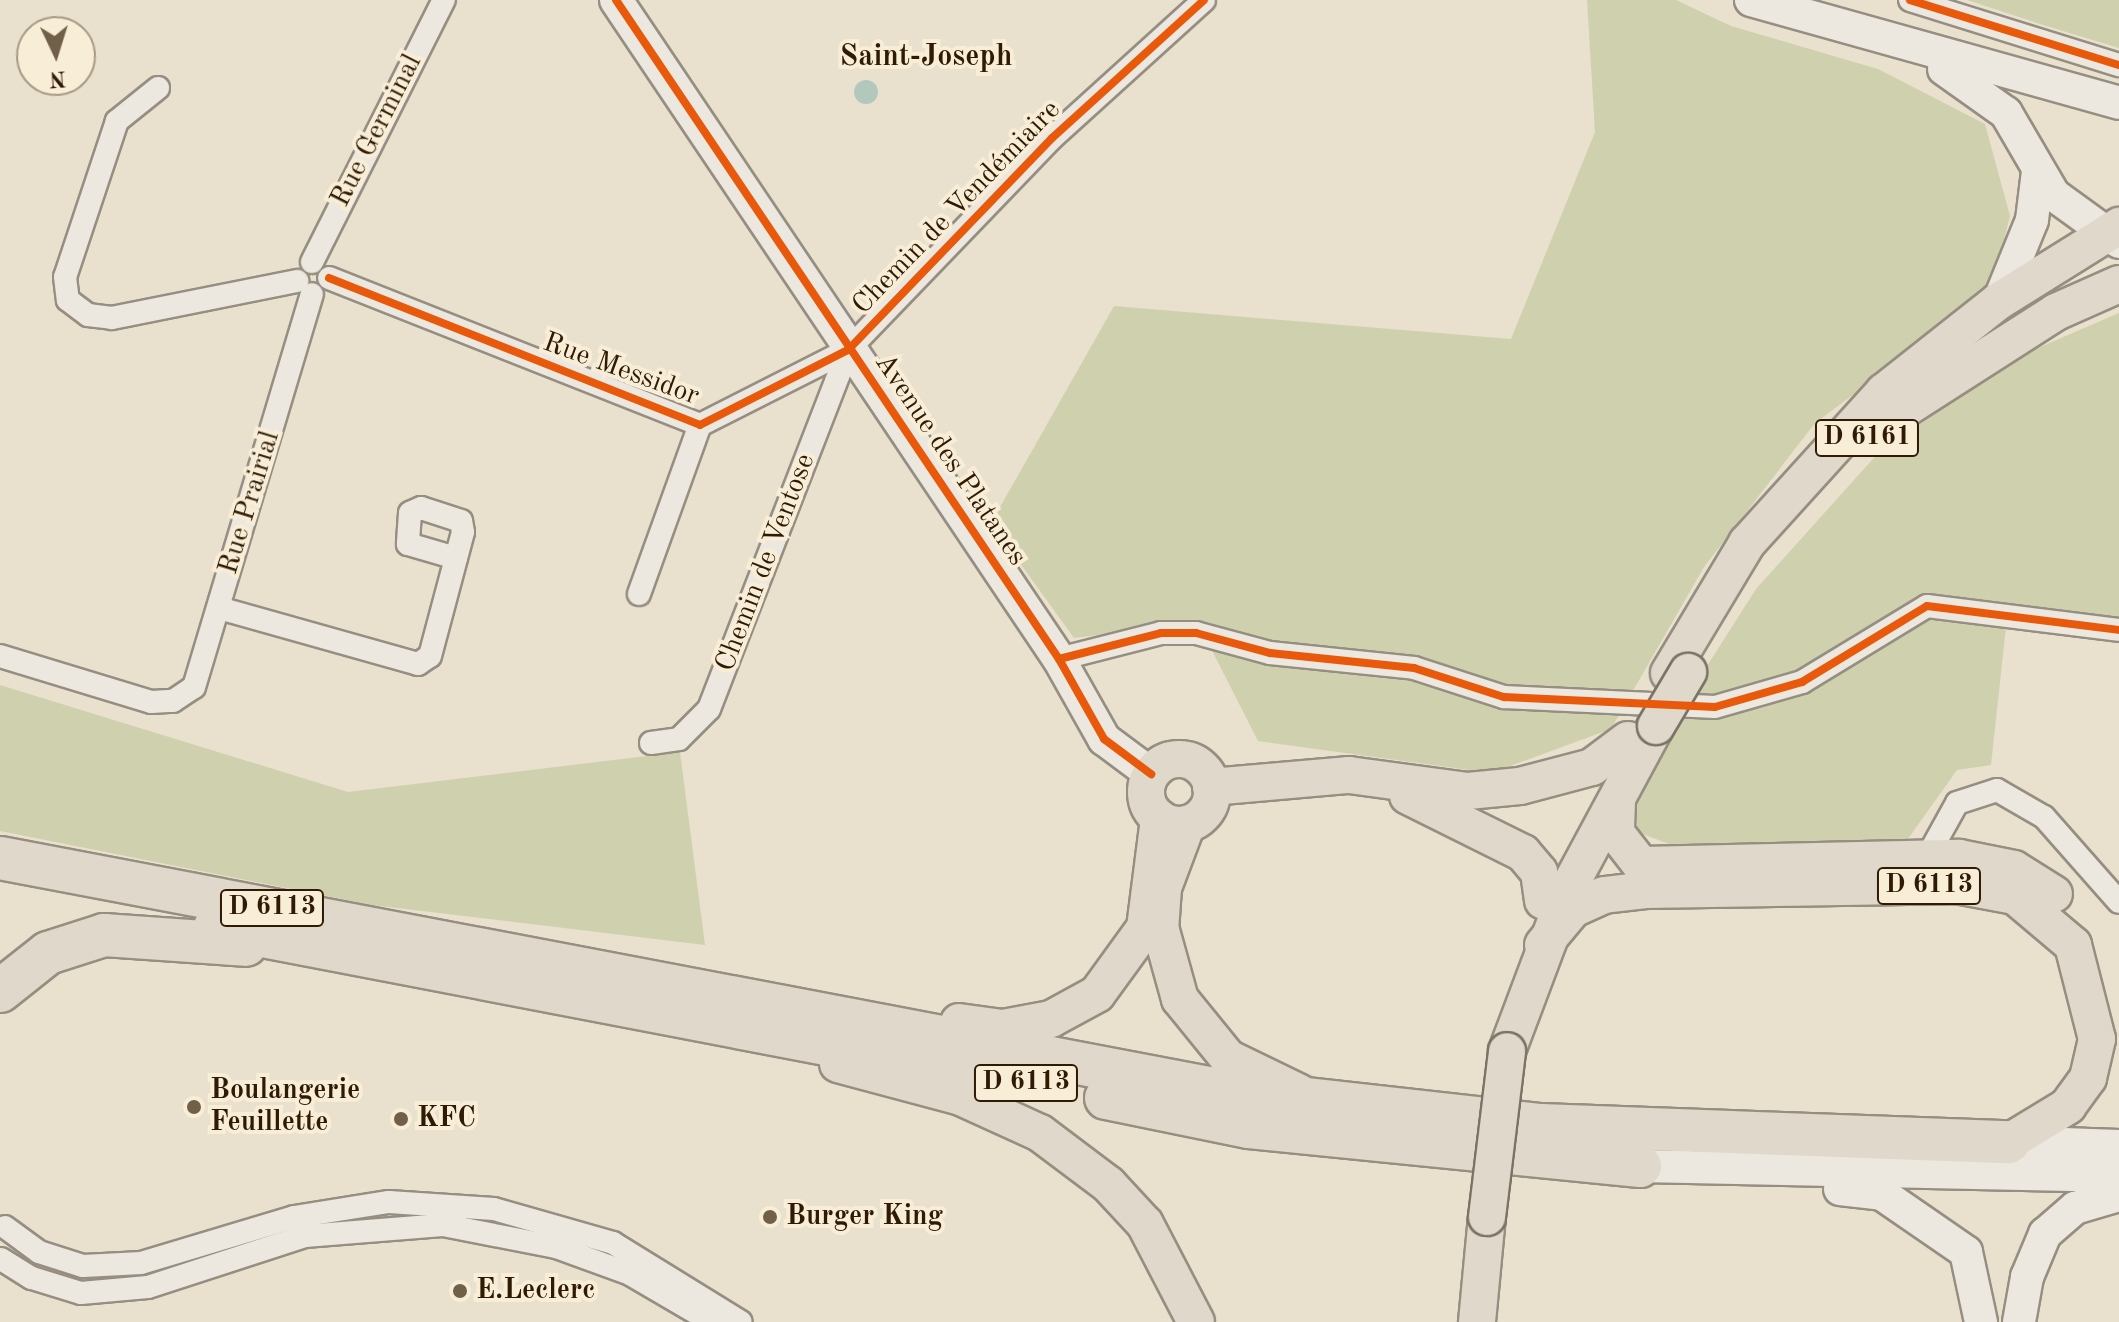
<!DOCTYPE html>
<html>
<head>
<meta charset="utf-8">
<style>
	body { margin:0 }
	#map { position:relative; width:2119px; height:1322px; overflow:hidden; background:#e9e0cd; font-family:"Old Standard TT",serif }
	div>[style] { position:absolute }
	.green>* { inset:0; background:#cfd1ae }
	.water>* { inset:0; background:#b3c8bd }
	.round { border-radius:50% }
	.roads { filter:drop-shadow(2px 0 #968e81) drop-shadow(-2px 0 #968e81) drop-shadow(0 2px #968e81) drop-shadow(0 -2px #968e81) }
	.street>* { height:22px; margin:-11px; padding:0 11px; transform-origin:11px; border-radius:11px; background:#ece8df }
	.secondary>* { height:32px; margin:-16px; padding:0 16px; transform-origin:16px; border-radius:16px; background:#ece8df }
	.primary>* { height:36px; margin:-18px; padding:0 18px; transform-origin:18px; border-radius:18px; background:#e0d8ca }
	.primary>.ring { margin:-18px; padding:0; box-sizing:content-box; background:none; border:36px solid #e0d8ca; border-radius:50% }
	.highway>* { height:42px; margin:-21px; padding:0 21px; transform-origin:21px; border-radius:21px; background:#e0d8ca }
	.bridges { filter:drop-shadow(2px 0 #7b7366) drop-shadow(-2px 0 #7b7366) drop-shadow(0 2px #7b7366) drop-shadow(0 -2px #7b7366) }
	.primary-bridge>* { height:36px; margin:-18px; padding:0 18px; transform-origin:18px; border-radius:18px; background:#e0d8ca }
	.cycleway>* { height:8px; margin:-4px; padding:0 4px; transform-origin:4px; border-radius:4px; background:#e8590c }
	.dots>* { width:22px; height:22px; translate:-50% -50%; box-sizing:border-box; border:4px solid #f8edd7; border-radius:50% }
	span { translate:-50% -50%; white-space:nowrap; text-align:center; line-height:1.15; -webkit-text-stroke:8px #f8edd7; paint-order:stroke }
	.shield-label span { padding:2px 6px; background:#f8edd7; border:2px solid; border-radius:6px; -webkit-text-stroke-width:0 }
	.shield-label { font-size:26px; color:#2f1b04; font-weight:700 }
	.street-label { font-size:28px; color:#2f1b04 }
	.poi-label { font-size:28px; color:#2f1b04; font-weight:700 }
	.left { translate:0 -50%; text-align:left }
	.neighbourhood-label { font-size:30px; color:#2f1b04; font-weight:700 }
	.north { position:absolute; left:16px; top:16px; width:80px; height:80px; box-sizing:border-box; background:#f8edd7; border:2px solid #a89983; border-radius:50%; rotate:176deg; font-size:22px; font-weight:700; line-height:32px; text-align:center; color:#2f1b04 }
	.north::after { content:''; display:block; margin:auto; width:28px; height:36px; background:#70604a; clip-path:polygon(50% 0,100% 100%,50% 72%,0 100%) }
</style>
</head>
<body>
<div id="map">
	<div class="green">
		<i style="clip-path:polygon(1587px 0,1676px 0,1731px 26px,1878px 69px,1985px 124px,2010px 216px,1994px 280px,1942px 329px,1815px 423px,1704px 567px,1611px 729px,1491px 773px,1258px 741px,1198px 623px,1074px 638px,991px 523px,1114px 306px,1511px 339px,1595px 132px)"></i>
		<i style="clip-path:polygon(1967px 0,2119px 0,2119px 48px,2040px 24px)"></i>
		<i style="clip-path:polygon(2119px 313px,2119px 625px,2006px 627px,1991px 765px,1957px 770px,1905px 843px,1677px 847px,1637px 832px,1637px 790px,1651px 754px,1756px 589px,1881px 450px,2024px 354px)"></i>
		<i style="clip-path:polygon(0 685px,348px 792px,680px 752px,705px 945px,372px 905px,0 831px)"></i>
	</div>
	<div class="water">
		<i class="round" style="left:854px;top:80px;width:24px;height:24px"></i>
	</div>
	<div class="roads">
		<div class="street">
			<i style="left:1910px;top:0;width:219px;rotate:17.3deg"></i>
			<i style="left:158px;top:88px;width:53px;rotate:141.2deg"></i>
			<i style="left:117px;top:121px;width:164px;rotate:108.4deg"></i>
			<i style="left:65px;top:277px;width:23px;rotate:83deg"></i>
			<i style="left:68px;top:300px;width:25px;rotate:37deg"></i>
			<i style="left:88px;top:315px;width:24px;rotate:7deg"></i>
			<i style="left:112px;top:318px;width:189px;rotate:-11.3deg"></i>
			<i style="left:312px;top:262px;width:293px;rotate:-63.3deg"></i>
			<i style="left:329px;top:278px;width:399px;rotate:21.6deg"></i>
			<i style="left:700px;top:425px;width:166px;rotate:-26.9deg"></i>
			<i style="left:848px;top:350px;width:294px;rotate:-46.1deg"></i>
			<i style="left:1052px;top:138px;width:205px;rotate:-42.2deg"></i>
			<i style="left:639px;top:594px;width:180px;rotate:-70.2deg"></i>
			<i style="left:219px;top:608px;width:207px;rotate:15.7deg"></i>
			<i style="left:418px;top:664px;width:14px;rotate:-34deg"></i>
			<i style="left:430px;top:656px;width:128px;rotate:-75.1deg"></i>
			<i style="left:463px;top:532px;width:11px;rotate:-100deg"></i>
			<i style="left:461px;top:521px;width:42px;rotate:-162deg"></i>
			<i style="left:421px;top:508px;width:12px;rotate:156deg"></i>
			<i style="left:410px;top:513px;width:31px;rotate:94deg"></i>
			<i style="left:408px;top:544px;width:50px;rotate:16.3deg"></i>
			<i style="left:0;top:656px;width:158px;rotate:16.9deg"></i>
			<i style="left:151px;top:702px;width:22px;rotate:-3deg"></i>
			<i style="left:173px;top:701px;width:25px;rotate:-34deg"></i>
			<i style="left:194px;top:687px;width:410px;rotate:-73.3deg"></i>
			<i style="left:1059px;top:659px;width:105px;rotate:-14.3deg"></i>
			<i style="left:1161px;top:633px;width:35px"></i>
			<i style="left:1196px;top:633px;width:77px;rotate:15.1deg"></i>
			<i style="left:1270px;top:653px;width:145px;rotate:5.9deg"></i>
			<i style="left:1414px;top:668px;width:95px;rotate:17.9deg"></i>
			<i style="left:1504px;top:697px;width:211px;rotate:2.7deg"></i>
			<i style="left:1715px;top:707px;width:91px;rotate:-16deg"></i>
			<i style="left:1802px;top:682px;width:146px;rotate:-31.3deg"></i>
			<i style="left:1927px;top:606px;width:193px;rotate:7.1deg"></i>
			<i style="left:651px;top:743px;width:28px;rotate:-8deg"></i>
			<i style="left:679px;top:739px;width:42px;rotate:-45deg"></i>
			<i style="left:709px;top:709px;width:385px;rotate:-68.8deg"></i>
			<i style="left:1930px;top:865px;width:7px;rotate:-124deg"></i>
			<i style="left:1926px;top:859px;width:64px;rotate:-61deg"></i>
			<i style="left:1957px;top:803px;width:42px;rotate:-18deg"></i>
			<i style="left:1997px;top:790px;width:54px;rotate:29.9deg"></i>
			<i style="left:2044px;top:817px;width:113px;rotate:48.6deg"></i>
			<i style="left:5px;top:1227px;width:42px;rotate:36.3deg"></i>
			<i style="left:39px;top:1252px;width:46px;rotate:17.7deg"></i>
			<i style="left:83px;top:1266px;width:58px;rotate:-3deg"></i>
			<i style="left:141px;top:1263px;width:160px;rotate:-16.7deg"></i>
			<i style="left:294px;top:1217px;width:96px;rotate:-9deg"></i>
			<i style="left:389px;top:1202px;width:105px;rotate:3.8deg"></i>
			<i style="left:494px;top:1209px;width:124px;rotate:15.9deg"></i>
			<i style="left:613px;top:1243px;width:150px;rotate:31.7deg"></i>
			<i style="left:1px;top:1259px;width:36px;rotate:32deg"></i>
			<i style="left:32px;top:1278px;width:51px;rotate:17deg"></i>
			<i style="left:81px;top:1293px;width:67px;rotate:-5.1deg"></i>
			<i style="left:148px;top:1287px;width:165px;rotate:-18deg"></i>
			<i style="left:305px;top:1236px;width:138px;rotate:-4.6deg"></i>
			<i style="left:443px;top:1225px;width:115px;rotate:11deg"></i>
			<i style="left:556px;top:1247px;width:79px;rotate:20deg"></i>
			<i style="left:630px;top:1274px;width:95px;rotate:30.3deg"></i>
		</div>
		<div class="secondary">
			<i style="left:616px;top:0;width:794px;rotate:56.09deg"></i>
			<i style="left:1059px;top:659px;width:92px;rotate:60.6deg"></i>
			<i style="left:1104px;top:739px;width:59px;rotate:36.7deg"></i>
			<i style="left:1751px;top:0;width:382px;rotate:15.6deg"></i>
			<i style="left:1944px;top:69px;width:76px;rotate:35.4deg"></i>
			<i style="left:2006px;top:113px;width:95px;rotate:59.7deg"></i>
			<i style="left:2054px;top:195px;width:80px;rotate:35.9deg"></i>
			<i style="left:1999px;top:301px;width:87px;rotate:-67.8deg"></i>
			<i style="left:2032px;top:220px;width:49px;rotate:-83deg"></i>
			<i style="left:2009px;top:1142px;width:110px;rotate:2.1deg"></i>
			<i style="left:1640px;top:1166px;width:479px;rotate:1.2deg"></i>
			<i style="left:1840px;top:1189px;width:42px;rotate:6.8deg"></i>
			<i style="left:1882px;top:1194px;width:102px;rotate:34.6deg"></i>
			<i style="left:1966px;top:1252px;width:72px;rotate:77.9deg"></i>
			<i style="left:2019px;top:1322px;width:46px;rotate:-79.9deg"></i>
			<i style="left:2027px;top:1277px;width:47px;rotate:-67.3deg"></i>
			<i style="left:2045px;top:1234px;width:40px;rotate:-41deg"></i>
			<i style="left:2075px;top:1208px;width:46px;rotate:-16.5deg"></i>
		</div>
		<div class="primary">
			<i style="left:1892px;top:417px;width:195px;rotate:-32.6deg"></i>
			<i style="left:2056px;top:312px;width:69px;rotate:-24deg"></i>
			<i style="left:1669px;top:673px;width:152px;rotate:-59deg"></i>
			<i style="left:1747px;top:543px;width:204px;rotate:-47.8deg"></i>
			<i style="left:1884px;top:392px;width:147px;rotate:-38.4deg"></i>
			<i style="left:1999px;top:301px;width:142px;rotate:-32deg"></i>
			<i class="ring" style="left:1146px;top:759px;width:30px;height:30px"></i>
			<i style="left:1211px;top:787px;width:139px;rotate:-5deg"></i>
			<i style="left:1349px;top:775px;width:120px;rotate:7.7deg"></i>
			<i style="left:1468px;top:791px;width:52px;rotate:-5.5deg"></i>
			<i style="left:1520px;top:786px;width:74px;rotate:-14.8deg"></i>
			<i style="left:1592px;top:767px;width:45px;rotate:-36.9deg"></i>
			<i style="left:1408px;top:796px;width:128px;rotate:26.4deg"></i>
			<i style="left:1523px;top:853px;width:25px;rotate:50deg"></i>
			<i style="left:1539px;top:872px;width:29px;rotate:82deg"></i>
			<i style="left:1617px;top:801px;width:32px;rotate:92deg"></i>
			<i style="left:1616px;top:833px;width:41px;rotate:52deg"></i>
			<i style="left:1641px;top:865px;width:318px;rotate:-1.3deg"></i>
			<i style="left:1959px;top:858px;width:56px;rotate:11.3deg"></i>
			<i style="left:2014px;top:869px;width:47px;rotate:32deg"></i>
			<i style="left:1187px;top:824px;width:68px;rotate:110.6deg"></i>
			<i style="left:1163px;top:888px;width:39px;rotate:94deg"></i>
			<i style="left:1160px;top:927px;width:75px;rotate:74.5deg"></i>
			<i style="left:1180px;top:999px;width:76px;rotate:50.9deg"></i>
			<i style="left:1228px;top:1058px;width:78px;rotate:25.9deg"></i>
			<i style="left:1543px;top:945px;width:47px;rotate:-50.2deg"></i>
			<i style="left:1573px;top:909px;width:34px;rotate:-24deg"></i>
			<i style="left:1604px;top:895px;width:42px;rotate:-6.8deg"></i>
			<i style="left:1646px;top:890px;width:310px;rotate:-0.9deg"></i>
			<i style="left:1956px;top:885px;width:60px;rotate:10.6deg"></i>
			<i style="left:2015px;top:896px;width:76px;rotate:40.2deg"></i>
			<i style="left:2073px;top:945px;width:97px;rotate:75.7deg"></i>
			<i style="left:2097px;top:1039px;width:40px;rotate:103deg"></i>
			<i style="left:2088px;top:1078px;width:34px;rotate:126deg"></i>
			<i style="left:2068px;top:1106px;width:69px;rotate:148.6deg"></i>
			<i style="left:959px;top:1022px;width:44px;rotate:7.8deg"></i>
			<i style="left:1003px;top:1028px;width:49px;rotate:-10.6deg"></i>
			<i style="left:1051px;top:1019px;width:52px;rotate:-28.5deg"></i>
			<i style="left:1097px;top:994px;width:82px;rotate:-54deg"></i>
			<i style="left:1145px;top:928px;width:111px;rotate:-82.7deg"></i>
			<i style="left:1507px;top:1051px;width:171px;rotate:-69.4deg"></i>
			<i style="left:1567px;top:891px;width:187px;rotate:-61.7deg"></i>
			<i style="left:838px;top:1064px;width:127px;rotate:15deg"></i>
			<i style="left:961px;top:1097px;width:87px;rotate:24.5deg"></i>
			<i style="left:1040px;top:1133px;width:85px;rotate:36.9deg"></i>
			<i style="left:1108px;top:1184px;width:54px;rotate:47.2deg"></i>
			<i style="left:1145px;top:1224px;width:110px;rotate:62.5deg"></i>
			<i style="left:1477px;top:1322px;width:105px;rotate:-84.6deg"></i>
		</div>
		<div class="highway">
			<i style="left:0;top:858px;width:1231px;rotate:10.77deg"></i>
			<i style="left:1209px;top:1088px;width:334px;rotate:6.4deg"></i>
			<i style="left:1541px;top:1125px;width:468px;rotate:2.1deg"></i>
			<i style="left:215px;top:927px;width:761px;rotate:10.84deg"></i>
			<i style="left:0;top:991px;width:61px;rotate:-38.4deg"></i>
			<i style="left:48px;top:953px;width:59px;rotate:-17.8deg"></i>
			<i style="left:104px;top:935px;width:142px;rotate:4deg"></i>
			<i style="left:1106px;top:1098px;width:146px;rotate:11.5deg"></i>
			<i style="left:1249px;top:1127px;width:393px;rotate:5.7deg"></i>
		</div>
	</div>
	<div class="bridges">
		<div class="primary-bridge">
			<i style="left:1656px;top:726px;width:63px;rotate:-59.3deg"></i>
			<i style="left:1487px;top:1217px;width:167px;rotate:-83.1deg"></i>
		</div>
	</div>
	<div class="cycleway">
		<i style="left:616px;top:0;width:794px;rotate:56.09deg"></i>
		<i style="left:1059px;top:659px;width:92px;rotate:60.6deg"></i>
		<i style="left:1104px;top:739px;width:59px;rotate:36.7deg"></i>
		<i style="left:1910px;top:0;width:219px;rotate:17.3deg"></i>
		<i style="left:329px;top:278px;width:399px;rotate:21.6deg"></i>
		<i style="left:700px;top:425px;width:166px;rotate:-26.9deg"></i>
		<i style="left:848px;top:350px;width:294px;rotate:-46.1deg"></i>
		<i style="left:1052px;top:138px;width:205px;rotate:-42.2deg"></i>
		<i style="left:1059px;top:659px;width:105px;rotate:-14.3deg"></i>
		<i style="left:1161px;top:633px;width:35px"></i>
		<i style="left:1196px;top:633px;width:77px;rotate:15.1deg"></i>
		<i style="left:1270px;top:653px;width:145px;rotate:5.9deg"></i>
		<i style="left:1414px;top:668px;width:95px;rotate:17.9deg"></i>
		<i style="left:1504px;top:697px;width:211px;rotate:2.7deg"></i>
		<i style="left:1715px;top:707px;width:91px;rotate:-16deg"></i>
		<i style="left:1802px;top:682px;width:146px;rotate:-31.3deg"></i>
		<i style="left:1927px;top:606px;width:193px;rotate:7.1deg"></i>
	</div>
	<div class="dots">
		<i style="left:194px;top:1107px;background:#70604a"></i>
		<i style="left:401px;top:1119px;background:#70604a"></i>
		<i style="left:770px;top:1217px;background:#70604a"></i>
		<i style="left:460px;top:1291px;background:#70604a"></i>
	</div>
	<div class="shield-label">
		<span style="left:1867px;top:438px">D 6161</span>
		<span style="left:1929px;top:886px">D 6113</span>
		<span style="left:272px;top:908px">D 6113</span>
		<span style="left:1026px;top:1083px">D 6113</span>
	</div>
	<div class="street-label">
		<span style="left:377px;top:131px;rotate:-63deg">Rue Germinal</span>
		<span style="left:957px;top:208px;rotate:-46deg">Chemin de Vendémiaire</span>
		<span style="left:621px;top:370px;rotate:20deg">Rue Messidor</span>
		<span style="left:950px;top:460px;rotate:56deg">Avenue des Platanes</span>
		<span style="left:250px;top:503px;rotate:-73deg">Rue Prairial</span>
		<span style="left:766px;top:563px;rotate:-69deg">Chemin de Ventose</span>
	</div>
	<div class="poi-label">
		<span class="left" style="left:210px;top:1107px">Boulangerie<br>Feuillette</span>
		<span class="left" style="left:417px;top:1119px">KFC</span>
		<span class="left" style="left:786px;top:1217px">Burger King</span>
		<span class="left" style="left:476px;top:1291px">E.Leclerc</span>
	</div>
	<div class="neighbourhood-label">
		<span style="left:926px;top:57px">Saint-Joseph</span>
	</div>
	<div class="north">N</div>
</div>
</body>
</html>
